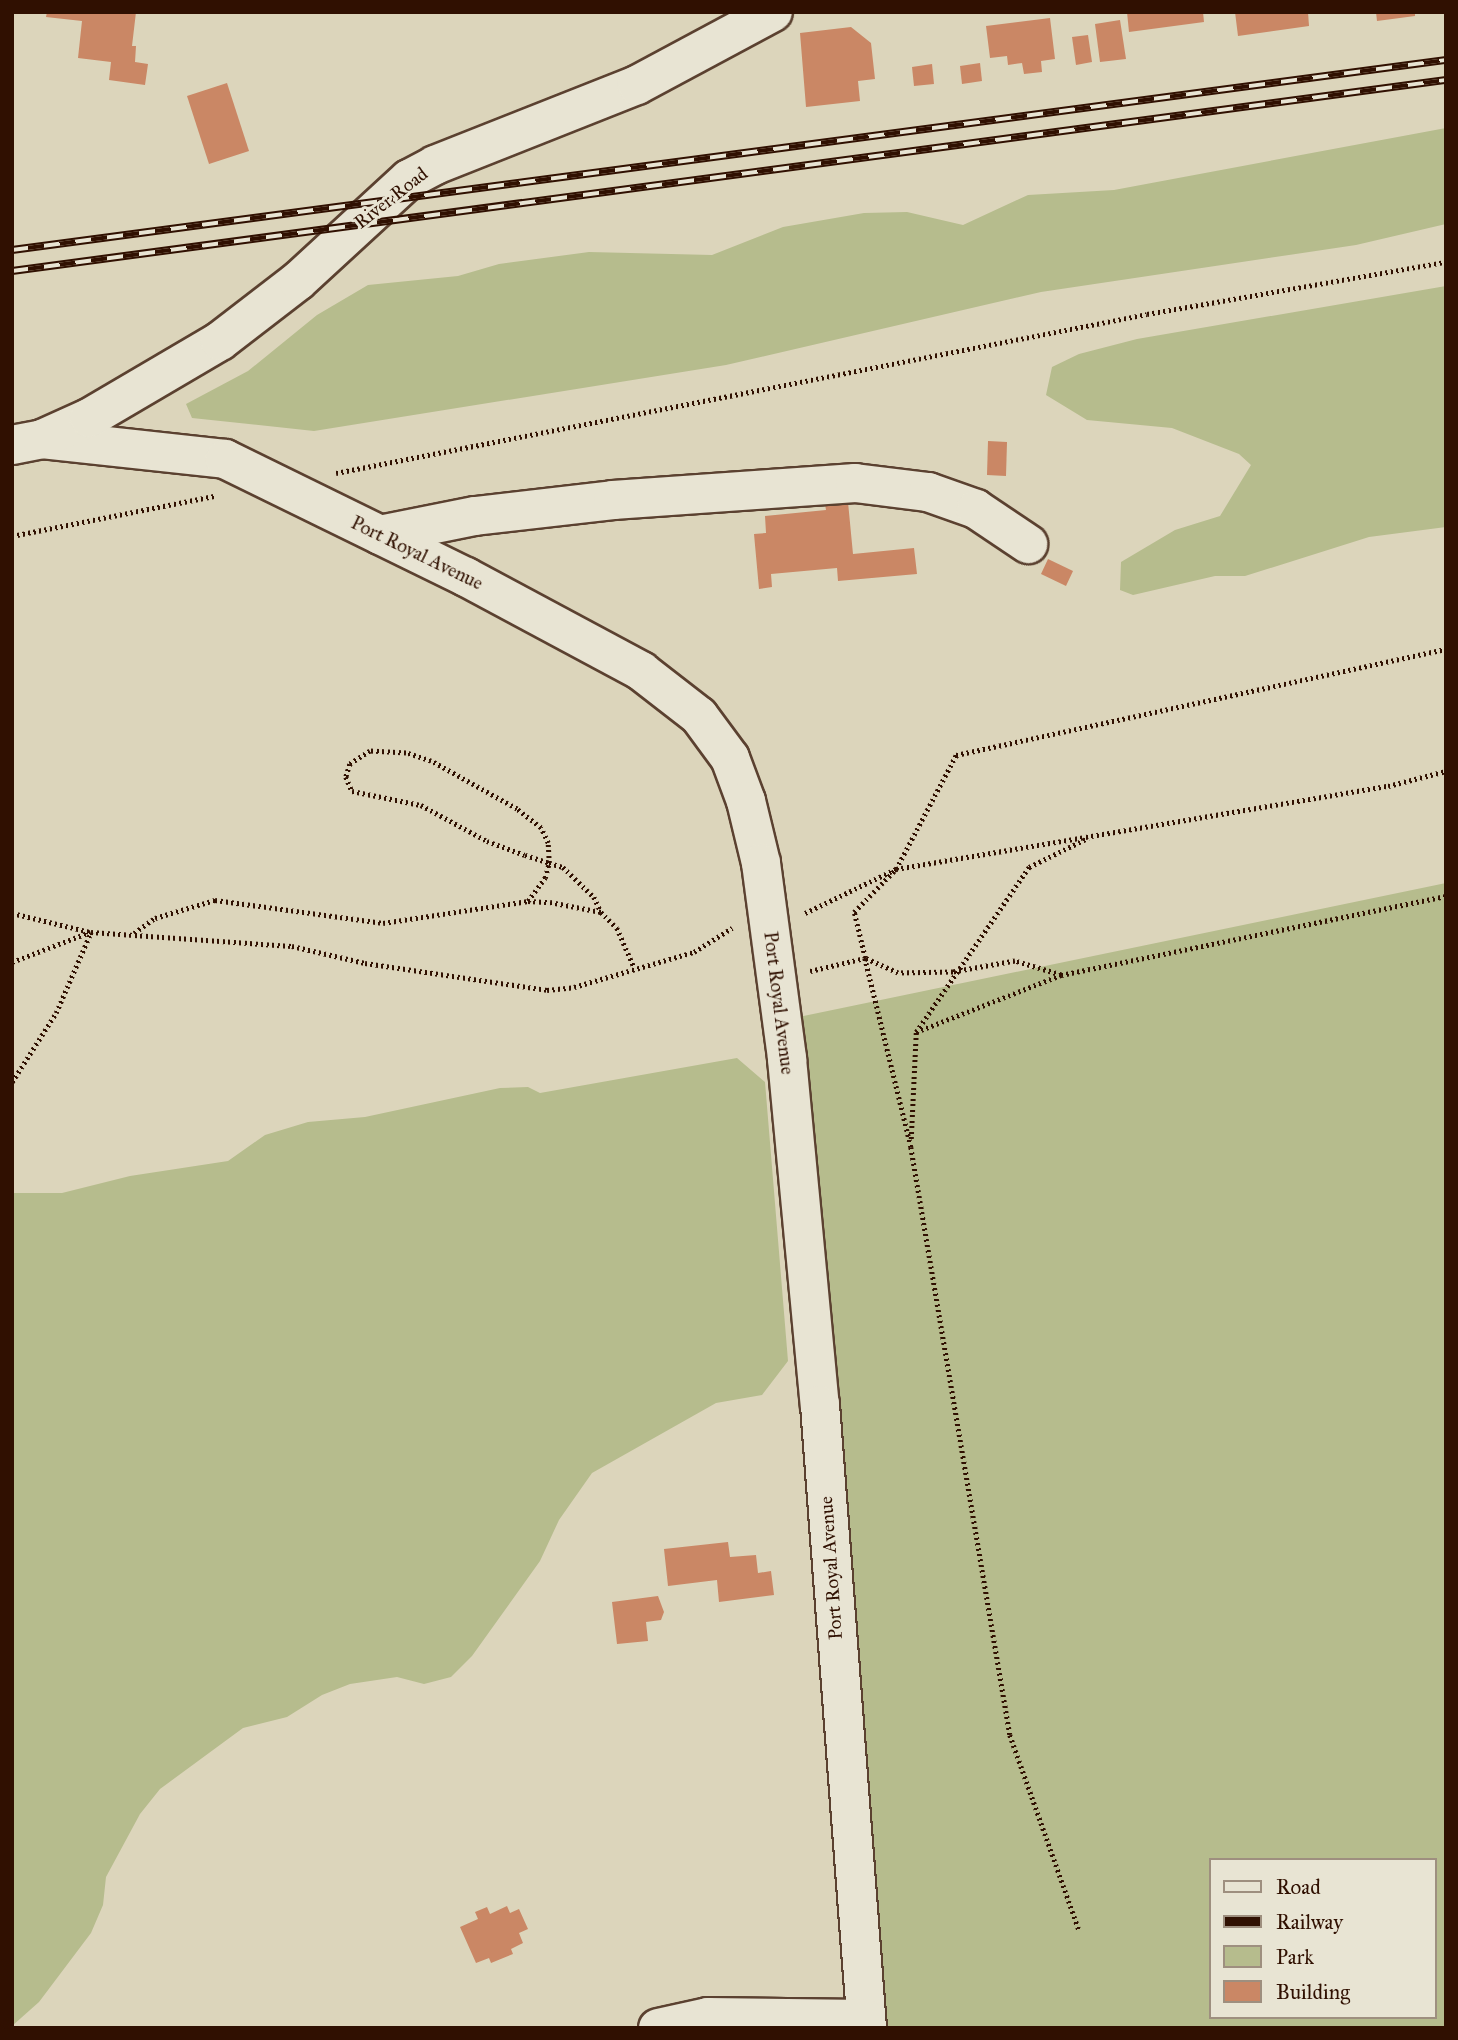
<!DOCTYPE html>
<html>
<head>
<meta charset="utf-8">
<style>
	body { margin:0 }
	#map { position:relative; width:1458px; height:2040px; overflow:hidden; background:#dcd5bb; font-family:"IM FELL Great Primer",serif }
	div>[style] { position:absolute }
	.green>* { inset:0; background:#b6bc8d }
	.building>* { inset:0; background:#ca8765 }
	.path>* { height:4.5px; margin-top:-2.25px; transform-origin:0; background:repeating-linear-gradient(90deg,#301001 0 2px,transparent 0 5.5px) }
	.roads { filter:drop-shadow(2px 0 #5b4130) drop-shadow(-2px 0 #5b4130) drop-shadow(0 2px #5b4130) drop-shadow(0 -2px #5b4130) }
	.minor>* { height:38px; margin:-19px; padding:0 19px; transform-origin:19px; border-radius:19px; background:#e8e4d3 }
	.rail>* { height:8px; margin-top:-4px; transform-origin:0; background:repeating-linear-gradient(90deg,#e8e4d3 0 16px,#301001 0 32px); box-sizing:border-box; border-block:2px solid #301001 }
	span { translate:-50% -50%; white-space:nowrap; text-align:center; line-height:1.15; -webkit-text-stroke:6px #e8e4d3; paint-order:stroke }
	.street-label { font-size:19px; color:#301001 }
	.frame { position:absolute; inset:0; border:14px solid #301001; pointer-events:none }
	.legend { position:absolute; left:1209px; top:1858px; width:228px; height:161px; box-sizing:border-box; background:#e8e4d3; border:2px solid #9e8f7f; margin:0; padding:9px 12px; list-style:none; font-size:21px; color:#301001 }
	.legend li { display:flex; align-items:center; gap:14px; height:35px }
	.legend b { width:35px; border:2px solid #9e8f7f }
</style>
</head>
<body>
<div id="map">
	<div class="green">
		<i style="clip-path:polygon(1446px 128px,1446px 224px,1356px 245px,1041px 292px,726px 365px,314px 431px,192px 418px,186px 404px,248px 371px,317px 315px,368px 285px,458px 276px,499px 264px,589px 252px,712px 255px,783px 227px,864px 213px,907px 212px,963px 225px,1028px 195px,1114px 190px)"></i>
		<i style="clip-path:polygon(1446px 286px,1446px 527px,1369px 537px,1245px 576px,1215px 576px,1133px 595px,1120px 590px,1121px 562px,1175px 530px,1220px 516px,1251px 465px,1239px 454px,1172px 428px,1087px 420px,1046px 395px,1052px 367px,1079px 354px,1137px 339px)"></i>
		<i style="clip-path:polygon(evenodd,1446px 883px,1446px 2028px,880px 2028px,789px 1019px,1446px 883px,1211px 1860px,1435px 1860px,1435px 2017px,1211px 2017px,1211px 1860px)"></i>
		<i style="clip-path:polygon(737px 1058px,765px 1082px,788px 1361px,762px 1395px,716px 1403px,592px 1473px,559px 1520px,540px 1561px,472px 1656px,451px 1677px,424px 1684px,397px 1677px,350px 1684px,322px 1695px,287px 1717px,243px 1728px,160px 1789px,140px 1814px,106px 1877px,103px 1905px,91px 1933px,39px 2002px,12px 2026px,12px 1193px,62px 1193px,130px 1176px,228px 1161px,265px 1135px,308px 1122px,365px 1117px,500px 1088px,528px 1087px,540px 1093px)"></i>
	</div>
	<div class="building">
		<i style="clip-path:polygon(47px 12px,136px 12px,132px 46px,136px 46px,135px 62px,148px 64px,145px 85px,109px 80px,111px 62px,78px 58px,82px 21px,46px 17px)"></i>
		<i style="clip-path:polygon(1127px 12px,1203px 12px,1204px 22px,1129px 32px)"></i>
		<i style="clip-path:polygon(1235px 12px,1308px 12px,1309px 26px,1238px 36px)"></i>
		<i style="clip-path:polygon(1376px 12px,1415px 12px,1415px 16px,1377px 21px)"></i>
		<i style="clip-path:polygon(1050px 18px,1055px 59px,1041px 61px,1042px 72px,1024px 74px,1022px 63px,1008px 65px,1007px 56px,990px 58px,986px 26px)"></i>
		<i style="clip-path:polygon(1120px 20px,1126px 59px,1100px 62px,1095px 24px)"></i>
		<i style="clip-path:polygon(851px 27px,871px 43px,875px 79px,858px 81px,860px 101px,806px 107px,800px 33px)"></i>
		<i style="clip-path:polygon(1088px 35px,1092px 62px,1076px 65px,1072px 37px)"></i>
		<i style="clip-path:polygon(980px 63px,982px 81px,962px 84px,960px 66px)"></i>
		<i style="clip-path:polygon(932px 64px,934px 84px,914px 86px,912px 67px)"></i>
		<i style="clip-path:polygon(227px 83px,249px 151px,209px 164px,187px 96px)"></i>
		<i style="clip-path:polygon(988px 441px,1007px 442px,1006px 476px,987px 475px)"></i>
		<i style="clip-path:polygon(848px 502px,853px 554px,914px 548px,917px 574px,838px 581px,837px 568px,771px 574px,772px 587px,759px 589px,754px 534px,766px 533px,765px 516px,826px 510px,825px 504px)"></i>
		<i style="clip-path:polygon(1048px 559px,1073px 571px,1066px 586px,1041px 574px)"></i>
		<i style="clip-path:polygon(728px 1542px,730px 1557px,756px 1555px,758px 1573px,771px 1571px,774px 1595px,719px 1602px,717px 1580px,668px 1586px,664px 1549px)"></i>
		<i style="clip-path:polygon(658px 1596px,664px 1612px,661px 1620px,646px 1622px,648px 1641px,617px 1644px,612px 1602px)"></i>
		<i style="clip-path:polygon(507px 1906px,510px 1913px,519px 1909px,528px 1929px,519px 1933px,523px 1943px,511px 1949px,513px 1954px,491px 1963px,489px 1958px,476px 1963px,460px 1927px,478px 1919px,475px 1912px,487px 1907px,490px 1914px)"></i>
	</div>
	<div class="path">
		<i style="left:336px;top:473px;width:826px;rotate:-11.09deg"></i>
		<i style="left:1147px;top:314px;width:303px;rotate:-9.9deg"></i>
		<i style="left:12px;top:536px;width:206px;rotate:-11.2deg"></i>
		<i style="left:528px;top:901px;width:29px;rotate:-54deg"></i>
		<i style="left:545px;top:878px;width:16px;rotate:-75deg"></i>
		<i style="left:549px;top:863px;width:20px;rotate:-93deg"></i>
		<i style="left:548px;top:843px;width:17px;rotate:-115deg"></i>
		<i style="left:541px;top:828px;width:31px;rotate:-142deg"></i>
		<i style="left:517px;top:809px;width:98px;rotate:-150.8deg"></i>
		<i style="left:431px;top:761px;width:26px;rotate:-162deg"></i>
		<i style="left:406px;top:753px;width:36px;rotate:-177deg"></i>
		<i style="left:370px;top:751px;width:24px;rotate:147deg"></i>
		<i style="left:350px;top:764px;width:14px;rotate:107deg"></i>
		<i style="left:346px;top:777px;width:15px;rotate:67deg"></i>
		<i style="left:352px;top:791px;width:70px;rotate:11.5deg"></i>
		<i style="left:421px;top:805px;width:75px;rotate:28.6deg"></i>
		<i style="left:487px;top:841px;width:40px;rotate:20.2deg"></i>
		<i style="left:525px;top:855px;width:25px;rotate:18deg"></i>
		<i style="left:549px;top:863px;width:15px;rotate:16deg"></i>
		<i style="left:563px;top:867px;width:43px;rotate:44.1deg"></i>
		<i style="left:594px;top:897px;width:17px;rotate:65deg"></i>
		<i style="left:12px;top:913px;width:80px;rotate:13.7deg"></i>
		<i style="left:805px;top:913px;width:101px;rotate:-25.8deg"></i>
		<i style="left:896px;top:869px;width:499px;rotate:-9.6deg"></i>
		<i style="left:1388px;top:786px;width:60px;rotate:-14.5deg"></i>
		<i style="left:134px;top:933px;width:26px;rotate:-36deg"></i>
		<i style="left:155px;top:918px;width:63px;rotate:-16.7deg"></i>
		<i style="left:215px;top:900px;width:170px;rotate:7.8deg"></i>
		<i style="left:383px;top:923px;width:147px;rotate:-8.6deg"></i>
		<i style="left:528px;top:901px;width:22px;rotate:3deg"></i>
		<i style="left:550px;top:902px;width:52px;rotate:11.1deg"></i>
		<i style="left:601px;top:912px;width:23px;rotate:45deg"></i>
		<i style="left:617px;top:928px;width:43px;rotate:66.4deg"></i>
		<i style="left:12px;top:962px;width:84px;rotate:-21deg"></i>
		<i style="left:810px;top:971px;width:57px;rotate:-13.3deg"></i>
		<i style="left:865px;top:958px;width:195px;rotate:76.3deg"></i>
		<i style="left:911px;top:1147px;width:596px;rotate:80.44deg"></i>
		<i style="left:1010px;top:1735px;width:207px;rotate:70.5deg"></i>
		<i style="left:1061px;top:975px;width:48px;rotate:-163.1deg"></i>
		<i style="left:1015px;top:961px;width:63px;rotate:169.9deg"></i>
		<i style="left:953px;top:972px;width:55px;rotate:179deg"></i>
		<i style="left:898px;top:973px;width:36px;rotate:-156deg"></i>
		<i style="left:865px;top:958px;width:47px;rotate:-103.4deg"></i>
		<i style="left:854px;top:912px;width:60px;rotate:-45.7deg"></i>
		<i style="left:896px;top:869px;width:129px;rotate:-62.2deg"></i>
		<i style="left:956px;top:755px;width:501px;rotate:-12.21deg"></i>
		<i style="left:916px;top:1032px;width:156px;rotate:-21.5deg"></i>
		<i style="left:1061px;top:975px;width:393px;rotate:-11.6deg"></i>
		<i style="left:12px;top:1082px;width:82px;rotate:-57.5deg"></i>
		<i style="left:56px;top:1013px;width:88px;rotate:-66.6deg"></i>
		<i style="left:91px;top:932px;width:201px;rotate:4deg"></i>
		<i style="left:292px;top:946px;width:75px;rotate:13.1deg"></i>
		<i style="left:365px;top:963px;width:184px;rotate:8.4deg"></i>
		<i style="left:547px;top:990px;width:27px;rotate:-6deg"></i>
		<i style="left:574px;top:987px;width:125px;rotate:-16.3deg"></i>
		<i style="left:694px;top:952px;width:45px;rotate:-32.3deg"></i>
		<i style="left:911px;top:1139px;width:107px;rotate:-87.3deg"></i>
		<i style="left:916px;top:1032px;width:200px;rotate:-55.6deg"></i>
		<i style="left:1029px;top:867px;width:66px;rotate:-26.2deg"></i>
	</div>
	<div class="roads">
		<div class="minor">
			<i style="left:42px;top:439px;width:184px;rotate:6.2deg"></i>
			<i style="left:225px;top:459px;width:268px;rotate:26.1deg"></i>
			<i style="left:466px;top:577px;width:199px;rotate:28.2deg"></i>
			<i style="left:641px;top:671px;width:73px;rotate:37.8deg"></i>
			<i style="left:699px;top:716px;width:52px;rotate:53.6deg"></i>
			<i style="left:730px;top:758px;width:46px;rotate:69.6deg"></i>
			<i style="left:746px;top:801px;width:64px;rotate:76.4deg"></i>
			<i style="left:761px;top:863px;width:198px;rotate:82.4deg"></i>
			<i style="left:787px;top:1059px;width:348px;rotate:84.6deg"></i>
			<i style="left:820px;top:1405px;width:625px;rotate:85.69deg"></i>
			<i style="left:12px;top:445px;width:31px;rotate:-11deg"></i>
			<i style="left:42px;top:439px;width:51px;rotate:-24.1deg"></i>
			<i style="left:89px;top:418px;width:152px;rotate:-30.4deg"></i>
			<i style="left:220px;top:341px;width:98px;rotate:-37.6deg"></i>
			<i style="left:298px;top:281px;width:151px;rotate:-42.6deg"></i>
			<i style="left:409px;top:179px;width:30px;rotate:-28deg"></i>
			<i style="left:435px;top:165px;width:217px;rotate:-21.6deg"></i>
			<i style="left:637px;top:85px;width:154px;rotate:-28.2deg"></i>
			<i style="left:380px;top:535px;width:97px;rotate:-11.3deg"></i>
			<i style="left:475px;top:516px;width:139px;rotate:-6.6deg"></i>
			<i style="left:613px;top:500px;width:243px;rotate:-4deg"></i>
			<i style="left:855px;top:483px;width:74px;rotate:7deg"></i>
			<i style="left:928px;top:492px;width:51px;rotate:19.5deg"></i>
			<i style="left:976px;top:509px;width:63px;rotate:33.9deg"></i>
			<i style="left:658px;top:2028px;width:51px;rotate:-12.4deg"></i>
			<i style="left:708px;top:2017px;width:158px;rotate:0.7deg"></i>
		</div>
	</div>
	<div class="rail">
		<i style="left:12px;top:250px;width:1447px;rotate:-7.55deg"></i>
		<i style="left:12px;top:271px;width:1447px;rotate:-7.59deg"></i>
	</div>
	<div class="street-label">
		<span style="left:391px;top:198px;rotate:-38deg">River Road</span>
		<span style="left:417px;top:553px;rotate:26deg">Port Royal Avenue</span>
		<span style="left:779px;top:1003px;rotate:83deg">Port Royal Avenue</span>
		<span style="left:831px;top:1568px;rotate:-94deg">Port Royal Avenue</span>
	</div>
	<div class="frame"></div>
	<ul class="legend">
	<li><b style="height:9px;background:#e8e4d3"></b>Road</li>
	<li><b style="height:9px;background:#301001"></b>Railway</li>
	<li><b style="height:19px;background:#b6bc8d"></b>Park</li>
	<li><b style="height:19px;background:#ca8765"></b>Building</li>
	</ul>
</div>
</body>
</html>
